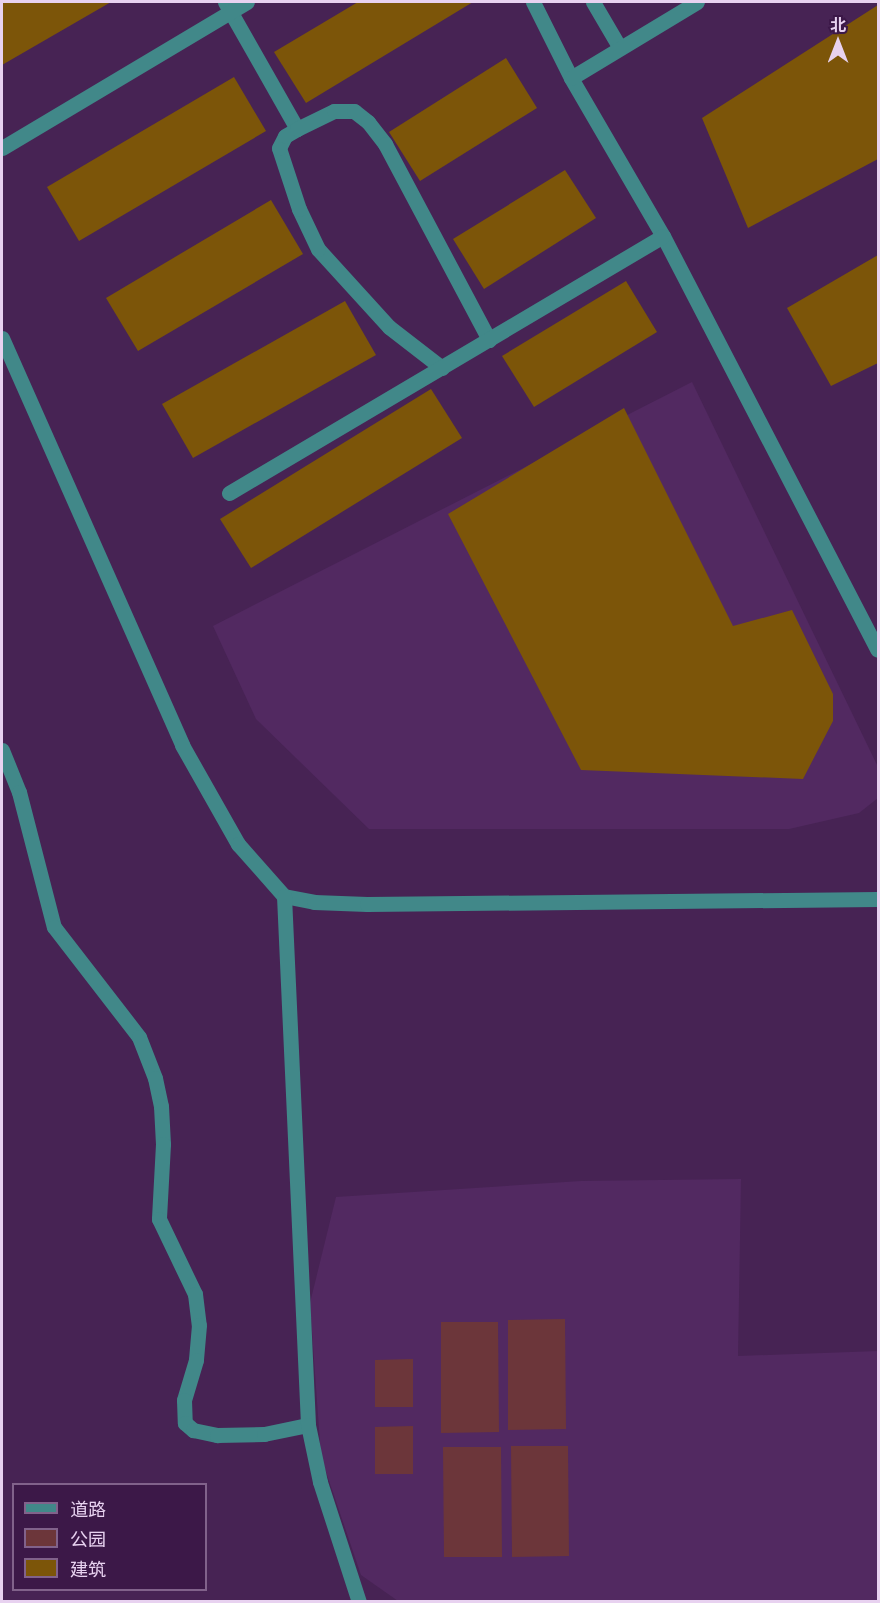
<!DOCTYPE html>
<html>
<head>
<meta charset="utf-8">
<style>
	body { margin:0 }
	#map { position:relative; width:880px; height:1603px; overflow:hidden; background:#472354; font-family:Literata,"Noto Sans SC",serif }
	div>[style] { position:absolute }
	.built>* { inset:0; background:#522961 }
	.green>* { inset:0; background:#6c363a }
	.building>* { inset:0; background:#7c5509 }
	.minor>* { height:15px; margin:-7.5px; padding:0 7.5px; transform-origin:7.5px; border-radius:7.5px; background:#418889 }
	span { translate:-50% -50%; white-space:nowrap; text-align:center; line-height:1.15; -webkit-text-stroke:4.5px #3c1848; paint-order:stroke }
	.frame { position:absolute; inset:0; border:3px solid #e8d2f0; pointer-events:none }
	.legend { position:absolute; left:12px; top:1483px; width:195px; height:108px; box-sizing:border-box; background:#3c1848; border:2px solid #81628b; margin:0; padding:8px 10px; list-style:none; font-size:18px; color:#e8d2f0 }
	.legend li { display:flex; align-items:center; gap:12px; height:30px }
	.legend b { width:30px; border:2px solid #81628b }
	.north { position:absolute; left:808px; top:12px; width:60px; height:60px; -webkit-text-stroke:4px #3c1848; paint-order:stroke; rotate:0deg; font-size:16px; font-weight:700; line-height:24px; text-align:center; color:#e8d2f0 }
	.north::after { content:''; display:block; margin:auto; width:21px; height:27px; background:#e8d2f0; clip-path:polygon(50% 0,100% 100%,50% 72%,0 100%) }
</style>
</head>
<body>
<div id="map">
	<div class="built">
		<i style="clip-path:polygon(692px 382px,878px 767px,878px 798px,859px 813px,789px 829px,369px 829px,256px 719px,213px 626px)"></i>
		<i style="clip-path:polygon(741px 1179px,738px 1356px,878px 1351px,878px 1601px,398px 1601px,361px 1575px,321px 1457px,310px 1303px,336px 1197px,581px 1181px)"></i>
	</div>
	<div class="green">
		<i style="clip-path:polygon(565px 1319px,566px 1429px,508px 1430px,508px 1320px)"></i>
		<i style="clip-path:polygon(441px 1322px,498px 1322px,499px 1432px,441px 1433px)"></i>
		<i style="clip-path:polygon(413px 1359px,413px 1407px,375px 1407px,375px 1360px)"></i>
		<i style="clip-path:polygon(413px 1426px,413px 1474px,375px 1474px,375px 1427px)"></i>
		<i style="clip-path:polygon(511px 1446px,568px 1446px,569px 1556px,512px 1557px)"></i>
		<i style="clip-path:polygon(443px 1447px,501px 1447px,502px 1557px,444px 1557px)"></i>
	</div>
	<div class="building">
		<i style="clip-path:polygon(2px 2px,111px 2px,2px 65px)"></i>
		<i style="clip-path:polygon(358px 2px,473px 2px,306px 103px,274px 52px)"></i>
		<i style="clip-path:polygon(878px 5px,878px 159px,748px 228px,702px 118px)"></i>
		<i style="clip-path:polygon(506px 58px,537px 108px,420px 181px,389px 132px)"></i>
		<i style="clip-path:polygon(234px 77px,266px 131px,79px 241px,47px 187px)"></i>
		<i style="clip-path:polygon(565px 170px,596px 218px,484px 289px,453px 239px)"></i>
		<i style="clip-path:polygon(271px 200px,303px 254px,138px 351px,106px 298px)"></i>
		<i style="clip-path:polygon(878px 255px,878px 363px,831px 386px,787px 308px)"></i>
		<i style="clip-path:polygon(626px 281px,657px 332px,534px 407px,502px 356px)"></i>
		<i style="clip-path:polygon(345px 301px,376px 355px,193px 458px,162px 404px)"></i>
		<i style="clip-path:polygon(431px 389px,462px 438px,251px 568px,220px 519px)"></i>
		<i style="clip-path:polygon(624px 408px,733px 626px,792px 610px,833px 694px,833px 721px,803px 779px,581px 770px,448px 514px)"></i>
	</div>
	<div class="minor">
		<i style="left:225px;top:2px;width:146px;rotate:60.4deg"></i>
		<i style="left:533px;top:2px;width:85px;rotate:63.4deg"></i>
		<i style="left:571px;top:78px;width:183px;rotate:59.8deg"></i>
		<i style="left:663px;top:236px;width:466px;rotate:62.6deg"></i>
		<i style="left:593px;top:2px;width:53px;rotate:59.6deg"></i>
		<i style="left:571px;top:78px;width:147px;rotate:-31.1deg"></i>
		<i style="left:2px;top:148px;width:285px;rotate:-30.8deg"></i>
		<i style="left:2px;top:338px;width:445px;rotate:66.1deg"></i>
		<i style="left:182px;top:745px;width:114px;rotate:60.5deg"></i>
		<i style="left:238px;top:844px;width:69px;rotate:48.5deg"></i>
		<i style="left:284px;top:896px;width:31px;rotate:11deg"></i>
		<i style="left:314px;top:902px;width:53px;rotate:2.2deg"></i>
		<i style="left:367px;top:904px;width:511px;rotate:-0.56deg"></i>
		<i style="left:442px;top:368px;width:67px;rotate:-142.3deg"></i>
		<i style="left:389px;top:327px;width:105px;rotate:-132.3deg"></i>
		<i style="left:318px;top:249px;width:44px;rotate:-115.4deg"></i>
		<i style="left:299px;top:209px;width:64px;rotate:-108.2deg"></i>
		<i style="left:279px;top:148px;width:13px;rotate:-63deg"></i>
		<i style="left:285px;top:136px;width:14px;rotate:-30deg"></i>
		<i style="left:297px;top:129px;width:41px;rotate:-25.9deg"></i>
		<i style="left:334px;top:111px;width:20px"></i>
		<i style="left:354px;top:111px;width:18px;rotate:38deg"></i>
		<i style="left:368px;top:122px;width:28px;rotate:52deg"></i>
		<i style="left:385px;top:144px;width:222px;rotate:62deg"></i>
		<i style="left:229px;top:493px;width:504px;rotate:-30.63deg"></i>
		<i style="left:2px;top:750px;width:45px;rotate:68deg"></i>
		<i style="left:19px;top:792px;width:139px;rotate:75.5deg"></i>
		<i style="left:54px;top:927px;width:139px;rotate:52.3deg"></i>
		<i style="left:139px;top:1037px;width:44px;rotate:68.7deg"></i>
		<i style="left:155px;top:1078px;width:29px;rotate:78deg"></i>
		<i style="left:161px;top:1106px;width:38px;rotate:87deg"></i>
		<i style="left:163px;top:1144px;width:75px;rotate:93.1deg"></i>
		<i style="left:159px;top:1219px;width:83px;rotate:64.4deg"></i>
		<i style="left:195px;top:1294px;width:31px;rotate:83deg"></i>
		<i style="left:199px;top:1325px;width:35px;rotate:95deg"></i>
		<i style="left:196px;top:1360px;width:42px;rotate:106.7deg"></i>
		<i style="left:184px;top:1400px;width:23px;rotate:88deg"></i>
		<i style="left:185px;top:1423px;width:11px;rotate:41deg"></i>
		<i style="left:193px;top:1430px;width:25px;rotate:12deg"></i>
		<i style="left:217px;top:1435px;width:47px;rotate:-1.2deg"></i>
		<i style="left:264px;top:1434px;width:45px;rotate:-11.6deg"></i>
		<i style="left:284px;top:896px;width:530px;rotate:87.4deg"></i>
		<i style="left:308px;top:1425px;width:58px;rotate:78.1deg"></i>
		<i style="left:320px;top:1482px;width:126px;rotate:72deg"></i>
	</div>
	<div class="frame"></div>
	<ul class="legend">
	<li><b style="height:8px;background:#418889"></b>道路</li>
	<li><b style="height:16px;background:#6c363a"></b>公园</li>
	<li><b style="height:16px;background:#7c5509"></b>建筑</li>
	</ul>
	<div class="north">北</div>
</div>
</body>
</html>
